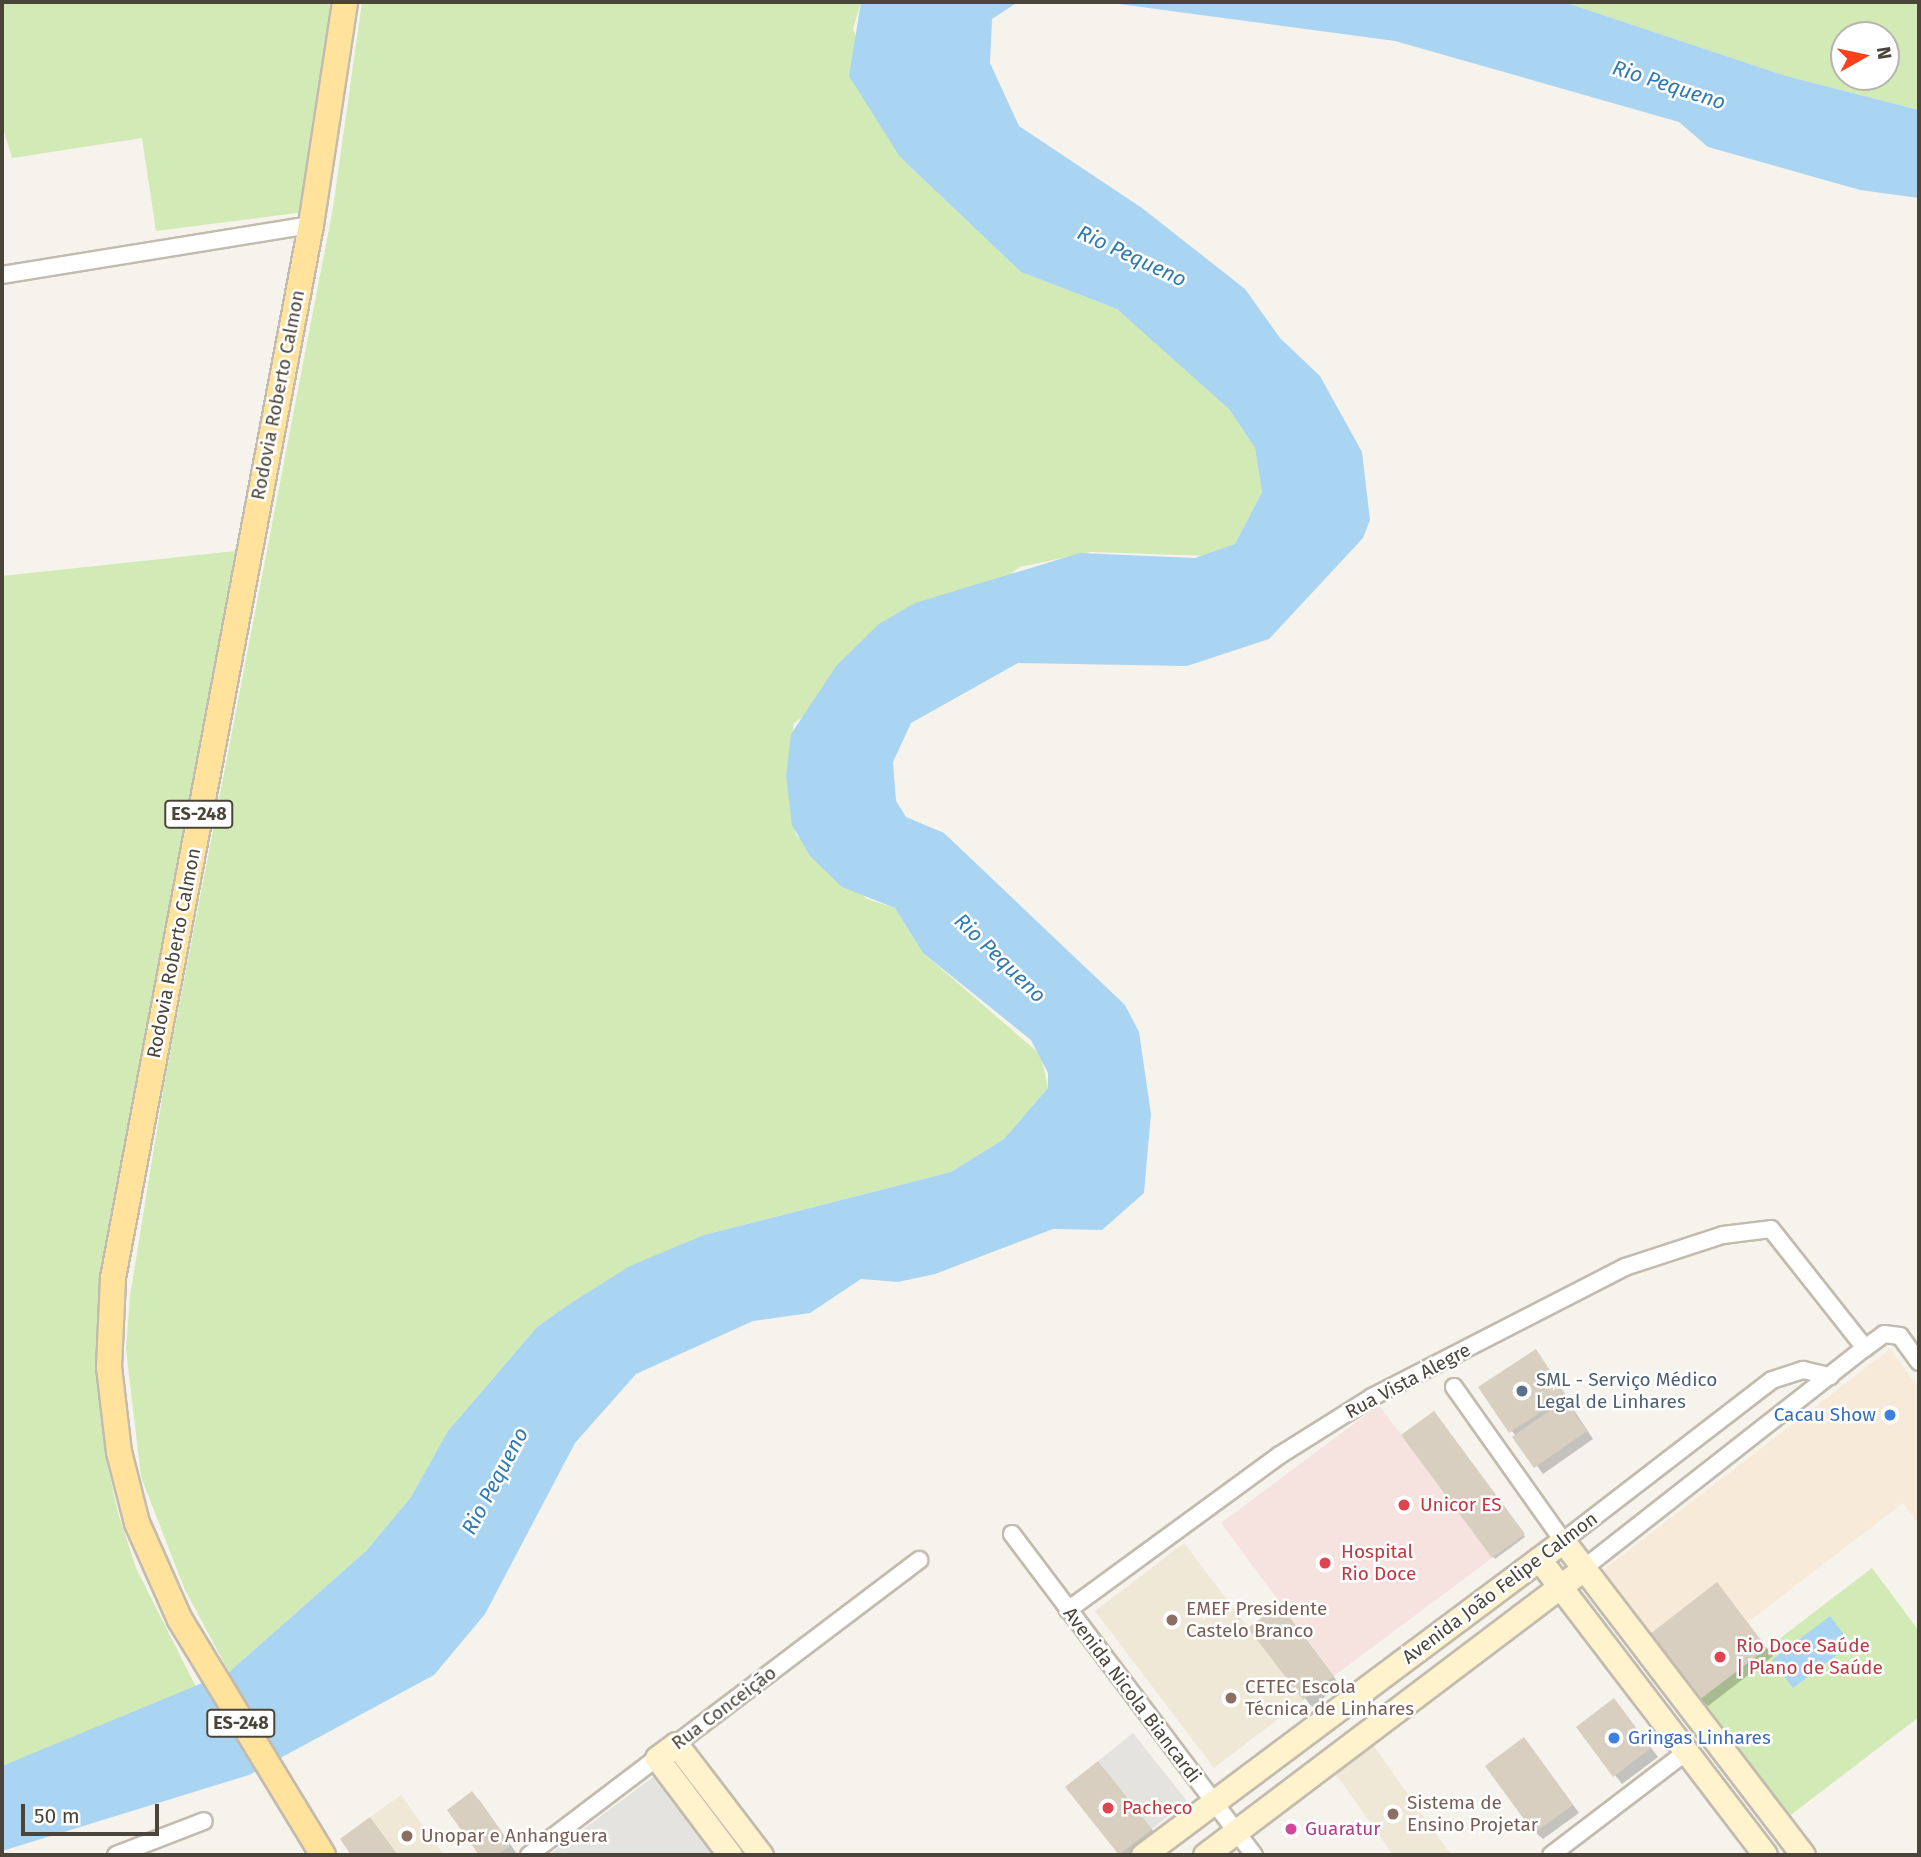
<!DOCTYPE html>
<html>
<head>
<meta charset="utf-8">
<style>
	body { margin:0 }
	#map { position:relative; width:1921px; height:1857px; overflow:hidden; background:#f6f3ec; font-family:"Fira Sans",sans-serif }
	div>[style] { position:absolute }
	.commercial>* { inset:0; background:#f7ead8 }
	.education>* { inset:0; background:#efe8d6 }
	.medical>* { inset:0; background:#f6e3e0 }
	.green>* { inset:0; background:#d2eab5 }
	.parking>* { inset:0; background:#e5e3e0 }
	.water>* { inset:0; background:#a9d4f2 }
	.shadow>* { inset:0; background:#0003 }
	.building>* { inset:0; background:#d8cfc1 }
	.roads { filter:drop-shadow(2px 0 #c2bbae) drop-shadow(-2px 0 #c2bbae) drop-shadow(0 2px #c2bbae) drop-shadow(0 -2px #c2bbae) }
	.street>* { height:16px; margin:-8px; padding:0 8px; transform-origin:8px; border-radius:8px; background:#fff }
	.secondary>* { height:23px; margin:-11.5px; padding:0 11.5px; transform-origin:11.5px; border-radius:11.5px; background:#fff3cd }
	.primary>* { height:24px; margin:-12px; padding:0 12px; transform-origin:12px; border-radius:12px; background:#ffe39c }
	.dots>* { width:19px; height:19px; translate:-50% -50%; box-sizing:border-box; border:4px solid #fff; border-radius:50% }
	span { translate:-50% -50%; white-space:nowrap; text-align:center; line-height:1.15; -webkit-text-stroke:5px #fff; paint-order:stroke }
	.shield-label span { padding:2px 5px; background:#fff; border:2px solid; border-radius:5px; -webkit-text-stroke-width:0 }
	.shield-label { font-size:18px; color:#4b4439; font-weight:700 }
	.street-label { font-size:19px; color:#4b4439 }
	.service-label { font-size:19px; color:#4e5e75 }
	.left { translate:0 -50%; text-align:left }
	.shop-label { font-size:19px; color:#366cbe }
	.right { translate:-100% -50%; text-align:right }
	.health-label { font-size:19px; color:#be3a42 }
	.education-label { font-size:19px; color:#785e54 }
	.hotel-label { font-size:19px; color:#b23c85 }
	.water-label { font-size:21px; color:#2e7ab2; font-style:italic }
	.frame { position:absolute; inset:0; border:4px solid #4b4439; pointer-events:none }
	.north { position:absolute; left:1830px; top:21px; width:70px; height:70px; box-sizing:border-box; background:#fff; border:2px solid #b7b4b0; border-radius:50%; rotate:81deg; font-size:19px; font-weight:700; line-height:28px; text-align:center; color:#4b4439 }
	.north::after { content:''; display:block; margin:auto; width:24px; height:32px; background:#fc3f1d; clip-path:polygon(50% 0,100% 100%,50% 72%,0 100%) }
	.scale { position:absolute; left:21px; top:1804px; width:138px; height:32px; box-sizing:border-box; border:4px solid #4b4439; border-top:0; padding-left:9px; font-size:21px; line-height:24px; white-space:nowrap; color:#4b4439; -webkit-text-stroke:5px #fff; paint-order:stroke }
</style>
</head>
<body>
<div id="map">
	<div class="commercial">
		<i style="clip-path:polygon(1890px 1349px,1919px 1388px,1919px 1524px,1903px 1503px,1748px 1622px,1717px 1583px,1650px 1634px,1602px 1571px)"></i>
	</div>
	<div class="education">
		<i style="clip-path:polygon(1184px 1543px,1303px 1700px,1214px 1768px,1095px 1611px)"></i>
		<i style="clip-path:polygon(1373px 1745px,1451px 1855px,1393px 1855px,1335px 1773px)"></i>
		<i style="clip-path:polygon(401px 1795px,444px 1855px,398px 1855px,370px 1817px)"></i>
	</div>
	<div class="medical">
		<i style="clip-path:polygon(1379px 1405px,1492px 1558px,1334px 1676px,1221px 1523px)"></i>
	</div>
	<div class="green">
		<i style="clip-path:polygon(2px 2px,338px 2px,304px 212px,156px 231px,142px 138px,12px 158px,2px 125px)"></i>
		<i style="clip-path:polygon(362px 2px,861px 2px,853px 29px,900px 157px,1021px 272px,1117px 309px,1195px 377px,1229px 409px,1255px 448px,1262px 492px,1235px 544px,1209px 556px,1091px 552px,1020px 567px,794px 723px,786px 776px,796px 835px,867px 899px,895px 908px,923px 953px,1041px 1055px,1048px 1088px,1004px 1139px,951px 1172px,704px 1235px,568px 1305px,537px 1327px,448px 1431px,411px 1497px,366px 1551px,229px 1672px,185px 1590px,141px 1477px,126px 1349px,130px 1296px,166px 1074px,333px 208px)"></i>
		<i style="clip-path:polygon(evenodd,1564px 2px,1919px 2px,1919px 110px,1786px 76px,1564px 2px,1844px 35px,1886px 35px,1886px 77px,1844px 77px,1844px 35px)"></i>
		<i style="clip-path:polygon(245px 550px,96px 1343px,105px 1454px,118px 1513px,136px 1568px,197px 1689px,2px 1766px,2px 576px)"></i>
		<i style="clip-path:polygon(1872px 1568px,1919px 1631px,1919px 1717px,1788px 1817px,1699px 1700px)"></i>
	</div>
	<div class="parking">
		<i style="clip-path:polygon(1133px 1733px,1187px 1801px,1152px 1829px,1098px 1761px)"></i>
		<i style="clip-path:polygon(657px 1774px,717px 1855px,549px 1855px)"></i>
	</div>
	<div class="water">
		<i style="clip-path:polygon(861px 2px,1018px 2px,992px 19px,990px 63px,1019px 126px,1142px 208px,1245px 289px,1280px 338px,1320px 376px,1362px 452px,1370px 520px,1363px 538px,1269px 639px,1187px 666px,1018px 663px,911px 723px,893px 762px,896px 801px,906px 817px,944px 833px,1125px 1005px,1139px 1032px,1151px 1114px,1144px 1193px,1102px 1230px,1053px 1229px,935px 1274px,898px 1282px,861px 1279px,810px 1313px,753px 1321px,636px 1374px,575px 1443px,485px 1614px,434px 1675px,249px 1775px,2px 1851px,2px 1766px,229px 1672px,366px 1551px,411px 1497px,448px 1431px,537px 1327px,568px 1305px,630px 1266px,704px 1235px,951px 1172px,1004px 1139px,1048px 1088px,1048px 1073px,1031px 1040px,923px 953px,895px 908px,842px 887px,810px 856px,792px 825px,786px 776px,791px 734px,837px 665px,879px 624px,915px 603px,1080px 553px,1195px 558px,1235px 544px,1262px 492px,1255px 448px,1229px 409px,1117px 309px,1021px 272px,900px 157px,849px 76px)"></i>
		<i style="clip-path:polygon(1104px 2px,1564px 2px,1786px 76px,1919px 110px,1919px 198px,1860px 190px,1708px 147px,1679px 122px,1395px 41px)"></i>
		<i style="clip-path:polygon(1830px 1616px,1851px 1644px,1793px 1688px,1772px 1660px)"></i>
	</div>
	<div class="shadow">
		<i style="clip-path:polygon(1535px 1351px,1593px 1439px,1543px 1474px,1481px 1388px)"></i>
		<i style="clip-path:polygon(1435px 1415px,1525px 1537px,1495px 1559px,1403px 1435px)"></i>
		<i style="clip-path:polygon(1280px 1606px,1340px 1685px,1312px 1707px,1251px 1629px)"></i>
		<i style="clip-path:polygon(1746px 1622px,1773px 1656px,1708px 1706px,1700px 1699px)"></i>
		<i style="clip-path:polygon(1621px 1708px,1658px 1757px,1622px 1784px,1578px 1727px)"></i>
		<i style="clip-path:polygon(1531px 1747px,1579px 1813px,1543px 1839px,1535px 1832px)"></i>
		<i style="clip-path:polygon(1105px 1770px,1158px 1837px,1136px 1855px,1121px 1855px,1067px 1787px)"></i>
		<i style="clip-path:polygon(472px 1794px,480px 1801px,517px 1854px,482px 1855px,449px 1810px)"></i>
	</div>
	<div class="building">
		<i style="clip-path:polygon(1536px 1349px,1566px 1395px,1509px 1433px,1478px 1387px)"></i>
		<i style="clip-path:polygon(1565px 1400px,1587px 1431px,1534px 1468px,1512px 1437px)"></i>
		<i style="clip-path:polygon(1434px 1411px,1525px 1534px,1492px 1558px,1401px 1435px)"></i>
		<i style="clip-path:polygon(1717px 1582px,1767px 1648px,1699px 1700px,1650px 1634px)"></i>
		<i style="clip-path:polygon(1280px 1604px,1334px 1676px,1303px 1700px,1248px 1628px)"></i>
		<i style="clip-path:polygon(1614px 1698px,1651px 1748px,1613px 1777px,1576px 1727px)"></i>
		<i style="clip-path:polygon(1524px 1737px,1573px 1805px,1534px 1833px,1485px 1766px)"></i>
		<i style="clip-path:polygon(1098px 1761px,1152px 1829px,1119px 1855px,1065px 1787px)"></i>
		<i style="clip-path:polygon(472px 1791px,511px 1845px,497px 1855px,479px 1855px,447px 1810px)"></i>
		<i style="clip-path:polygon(370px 1817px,398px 1855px,351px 1855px,340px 1839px)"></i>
	</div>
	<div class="roads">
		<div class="street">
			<i style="left:2px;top:275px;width:313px;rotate:-9.2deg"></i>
			<i style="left:1454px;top:1387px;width:189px;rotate:54.7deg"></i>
			<i style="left:1563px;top:1541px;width:264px;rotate:-37.6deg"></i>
			<i style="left:1772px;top:1380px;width:33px;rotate:-18deg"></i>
			<i style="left:1803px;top:1370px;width:28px;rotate:13deg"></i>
			<i style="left:1012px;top:1534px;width:402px;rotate:53deg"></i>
			<i style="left:1584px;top:1568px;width:357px;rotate:-38.1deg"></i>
			<i style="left:1068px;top:1610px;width:263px;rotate:-36.2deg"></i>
			<i style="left:1280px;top:1455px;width:109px;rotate:-32.2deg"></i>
			<i style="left:1372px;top:1397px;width:284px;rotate:-27.2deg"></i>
			<i style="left:1625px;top:1267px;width:103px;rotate:-18.1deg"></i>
			<i style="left:1723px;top:1235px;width:48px;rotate:-7.1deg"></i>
			<i style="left:1771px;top:1229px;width:152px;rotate:51.7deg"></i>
			<i style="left:1865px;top:1348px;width:24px;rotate:-36deg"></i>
			<i style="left:1884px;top:1334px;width:16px;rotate:7deg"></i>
			<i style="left:1900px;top:1336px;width:32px;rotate:54deg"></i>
			<i style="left:676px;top:1744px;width:305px;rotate:-37.1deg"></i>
			<i style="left:116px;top:1855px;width:94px;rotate:-21.1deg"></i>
			<i style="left:529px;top:1855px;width:161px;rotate:-37.2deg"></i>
			<i style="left:1551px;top:1855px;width:170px;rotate:-37.3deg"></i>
		</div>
		<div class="secondary">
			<i style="left:1539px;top:1559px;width:372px;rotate:52.6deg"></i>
			<i style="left:730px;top:1855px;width:121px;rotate:-127deg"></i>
			<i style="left:657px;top:1758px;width:24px;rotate:-36deg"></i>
			<i style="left:676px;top:1744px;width:140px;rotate:52.6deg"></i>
			<i style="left:1143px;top:1855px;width:524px;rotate:-36.78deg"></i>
			<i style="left:1563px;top:1541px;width:395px;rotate:52.6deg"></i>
			<i style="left:1205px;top:1855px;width:475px;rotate:-37.1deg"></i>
		</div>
		<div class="primary">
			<i style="left:323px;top:1855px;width:275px;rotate:-121.3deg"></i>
			<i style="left:180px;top:1620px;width:106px;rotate:-113.9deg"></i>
			<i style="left:137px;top:1523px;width:73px;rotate:-104.2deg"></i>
			<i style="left:119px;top:1452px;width:86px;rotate:-96.7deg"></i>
			<i style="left:109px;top:1367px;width:89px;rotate:-87.4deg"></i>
			<i style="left:113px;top:1278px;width:1071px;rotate:-79.35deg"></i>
			<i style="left:311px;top:225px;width:226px;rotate:-81.3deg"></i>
		</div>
	</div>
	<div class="dots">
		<i style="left:1522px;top:1391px;background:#5c6f8a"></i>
		<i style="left:1890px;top:1415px;background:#3f7fe0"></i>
		<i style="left:1404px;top:1505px;background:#e0444e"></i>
		<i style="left:1325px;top:1563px;background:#e0444e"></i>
		<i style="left:1172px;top:1620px;background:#8d6e63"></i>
		<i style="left:1720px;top:1657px;background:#e0444e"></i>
		<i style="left:1231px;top:1698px;background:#8d6e63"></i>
		<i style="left:1614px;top:1738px;background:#3f7fe0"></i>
		<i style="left:1108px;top:1808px;background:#e0444e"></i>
		<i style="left:1393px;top:1814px;background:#8d6e63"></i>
		<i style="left:1291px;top:1829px;background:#d1479c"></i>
		<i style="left:407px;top:1836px;background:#8d6e63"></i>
	</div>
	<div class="shield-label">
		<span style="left:199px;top:814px">ES-248</span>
		<span style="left:241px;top:1723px">ES-248</span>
	</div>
	<div class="street-label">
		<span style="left:278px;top:395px;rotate:-79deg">Rodovia Roberto Calmon</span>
		<span style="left:174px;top:953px;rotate:-79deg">Rodovia Roberto Calmon</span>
		<span style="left:1408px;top:1381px;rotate:-28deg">Rua Vista Alegre</span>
		<span style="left:1500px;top:1588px;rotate:-37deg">Avenida João Felipe Calmon</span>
		<span style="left:1132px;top:1695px;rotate:53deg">Avenida Nicola Biancardi</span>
		<span style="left:724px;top:1708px;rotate:-37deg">Rua Conceição</span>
	</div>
	<div class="service-label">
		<span class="left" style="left:1536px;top:1391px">SML - Serviço Médico<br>Legal de Linhares</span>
	</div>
	<div class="shop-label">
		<span class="right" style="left:1876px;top:1415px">Cacau Show</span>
		<span class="left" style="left:1628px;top:1738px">Gringas Linhares</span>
	</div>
	<div class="health-label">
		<span class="left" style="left:1420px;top:1505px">Unicor ES</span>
		<span class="left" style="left:1341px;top:1563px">Hospital<br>Rio Doce</span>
		<span class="left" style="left:1736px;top:1657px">Rio Doce Saúde<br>| Plano de Saúde</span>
		<span class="left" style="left:1122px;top:1808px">Pacheco</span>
	</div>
	<div class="education-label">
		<span class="left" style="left:1186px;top:1620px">EMEF Presidente<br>Castelo Branco</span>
		<span class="left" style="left:1245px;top:1698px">CETEC Escola<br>Técnica de Linhares</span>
		<span class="left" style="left:1407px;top:1814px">Sistema de<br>Ensino Projetar</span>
		<span class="left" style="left:421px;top:1836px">Unopar e Anhanguera</span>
	</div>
	<div class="hotel-label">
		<span class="left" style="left:1305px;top:1829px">Guaratur</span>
	</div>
	<div class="water-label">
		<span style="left:1669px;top:85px;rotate:18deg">Rio Pequeno</span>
		<span style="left:1132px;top:256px;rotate:25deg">Rio Pequeno</span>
		<span style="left:1000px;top:958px;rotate:44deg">Rio Pequeno</span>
		<span style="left:495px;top:1481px;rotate:-62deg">Rio Pequeno</span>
	</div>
	<div class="frame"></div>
	<div class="north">N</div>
	<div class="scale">50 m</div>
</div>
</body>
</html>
